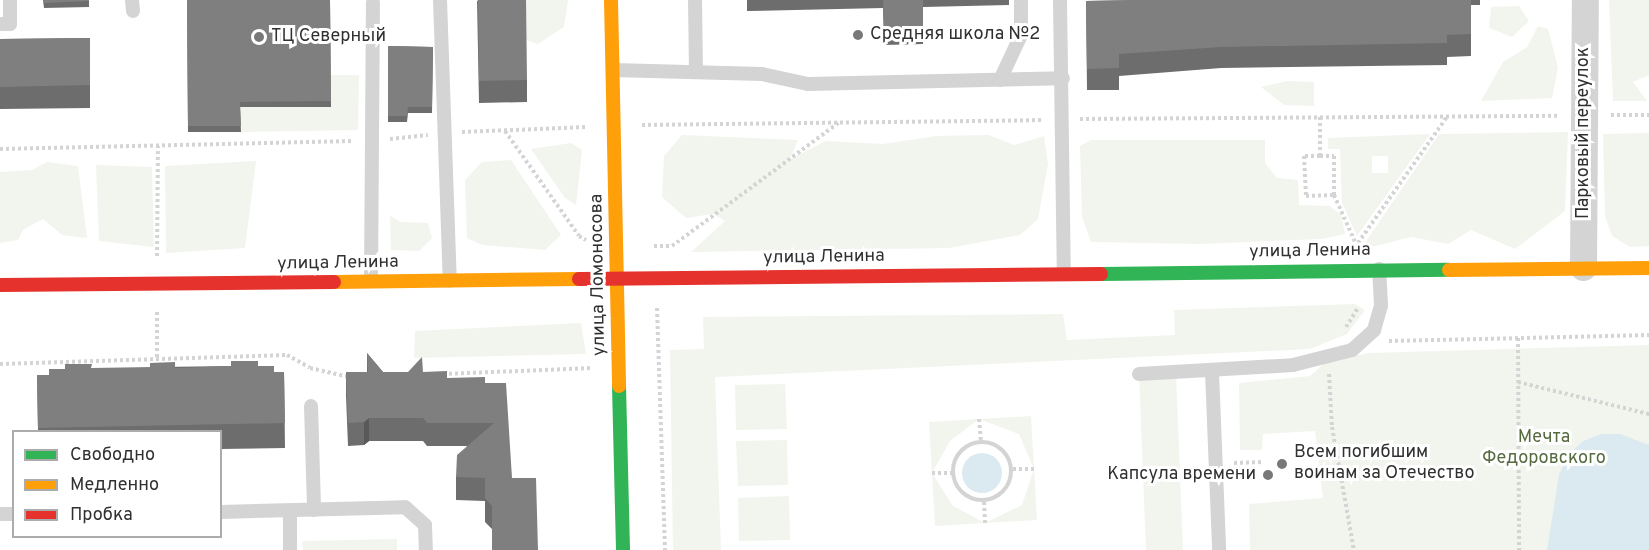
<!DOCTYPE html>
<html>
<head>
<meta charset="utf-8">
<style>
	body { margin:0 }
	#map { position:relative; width:1649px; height:550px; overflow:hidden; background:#fff; font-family:Overpass,sans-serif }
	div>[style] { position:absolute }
	.green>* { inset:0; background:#f2f5ed }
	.water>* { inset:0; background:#dbe9f1 }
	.round { border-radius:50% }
	.path>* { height:4px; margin-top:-2px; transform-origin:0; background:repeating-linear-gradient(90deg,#d4d4d4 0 3px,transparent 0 6px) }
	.path>.ring { margin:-2px; padding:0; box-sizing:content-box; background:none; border:4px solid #d4d4d4; border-radius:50% }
	.lane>* { height:14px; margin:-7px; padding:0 7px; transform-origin:7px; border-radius:7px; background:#d4d4d4 }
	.street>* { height:27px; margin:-13.5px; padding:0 13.5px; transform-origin:13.5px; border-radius:13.5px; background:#d4d4d4 }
	.fast>* { height:14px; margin:-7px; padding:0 7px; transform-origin:7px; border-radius:7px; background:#30b455 }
	.slow>* { height:14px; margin:-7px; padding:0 7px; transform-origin:7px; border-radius:7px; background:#ff9f0a }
	.jam>* { height:14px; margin:-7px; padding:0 7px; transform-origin:7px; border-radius:7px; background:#e5322d }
	.wall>* { inset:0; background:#6d6d6d }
	.shaded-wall>* { inset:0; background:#595959 }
	.building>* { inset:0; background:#7f7f7f }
	.dots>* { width:16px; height:16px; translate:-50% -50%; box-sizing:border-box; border:3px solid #fff; border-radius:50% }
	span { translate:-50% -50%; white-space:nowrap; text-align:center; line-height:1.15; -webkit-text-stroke:6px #fff; paint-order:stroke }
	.poi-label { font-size:18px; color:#303030 }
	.left { translate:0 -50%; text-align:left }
	.right { translate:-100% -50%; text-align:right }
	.street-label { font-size:18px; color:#303030 }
	.park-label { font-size:18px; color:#556a3f }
	.legend { position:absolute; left:12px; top:430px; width:210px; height:108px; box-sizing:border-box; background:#fff; border:2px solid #acacac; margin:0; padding:8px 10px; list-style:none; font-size:18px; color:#303030 }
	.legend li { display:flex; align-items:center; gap:12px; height:30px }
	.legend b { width:30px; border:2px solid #acacac }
</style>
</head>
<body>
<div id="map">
	<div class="green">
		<i style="clip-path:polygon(525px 0,568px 0,564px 27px,538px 44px,526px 40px)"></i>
		<i style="clip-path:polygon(1609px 0,1649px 0,1649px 75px,1633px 82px,1647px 101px,1613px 101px)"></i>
		<i style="clip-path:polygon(1519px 6px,1529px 21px,1512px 37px,1489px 28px,1491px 7px)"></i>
		<i style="clip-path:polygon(1538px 26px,1548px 29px,1558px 68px,1552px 98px,1481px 101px,1503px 62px,1527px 47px)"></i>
		<i style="clip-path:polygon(331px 75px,359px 75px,358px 130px,241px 132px,240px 107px,330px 107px)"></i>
		<i style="clip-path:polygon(1287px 81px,1314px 82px,1314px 106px,1284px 105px,1261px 87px)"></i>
		<i style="clip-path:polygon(1568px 132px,1565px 211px,1515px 249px,1471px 230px,1448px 244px,1411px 237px,1360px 250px,1439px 134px)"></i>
		<i style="clip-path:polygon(1649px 133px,1649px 246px,1630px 247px,1612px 236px,1605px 216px,1603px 134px)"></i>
		<i style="clip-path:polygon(evenodd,1430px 134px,1357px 236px,1342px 203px,1340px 149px,1328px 149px,1328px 138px,1430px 134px,1372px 156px,1388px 156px,1388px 173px,1372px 173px,1372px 156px)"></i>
		<i style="clip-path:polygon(682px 135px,798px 140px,790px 159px,826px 141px,883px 144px,936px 136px,989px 135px,1014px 145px,1044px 136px,1048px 164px,1038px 219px,1020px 235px,949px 248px,691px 252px,725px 221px,713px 214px,686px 218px,662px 197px,664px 156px)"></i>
		<i style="clip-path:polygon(1091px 140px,1265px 140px,1265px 163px,1277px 178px,1298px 180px,1299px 205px,1330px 206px,1341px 215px,1345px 234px,1321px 239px,1199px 244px,1091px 242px,1082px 217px,1080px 146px)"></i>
		<i style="clip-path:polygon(571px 143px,582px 150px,576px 205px,565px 198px,531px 149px)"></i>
		<i style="clip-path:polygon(511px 160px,561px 235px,545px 250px,482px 245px,467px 238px,465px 180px,482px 162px)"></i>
		<i style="clip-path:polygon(256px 161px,245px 248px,166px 253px,165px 166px)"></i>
		<i style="clip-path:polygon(47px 162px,78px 166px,87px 238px,62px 235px,43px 219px,23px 230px,18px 240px,0 243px,0 172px,32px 170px)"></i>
		<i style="clip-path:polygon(96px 165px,152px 167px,154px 247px,99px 241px)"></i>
		<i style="clip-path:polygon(390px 216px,401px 222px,428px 223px,432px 238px,419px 251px,391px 250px)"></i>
		<i style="clip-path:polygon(1355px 304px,1365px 310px,1347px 334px,1310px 349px,715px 377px,721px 550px,673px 550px,670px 350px,704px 349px,703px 317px,1063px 314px,1067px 340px,1175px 335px,1174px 310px)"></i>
		<i style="clip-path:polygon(581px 323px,586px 354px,414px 358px,415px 331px)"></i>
		<i style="clip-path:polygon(1649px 345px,1649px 550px,1250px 550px,1249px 504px,1323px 498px,1315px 431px,1263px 434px,1262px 450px,1240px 450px,1239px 383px,1310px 376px,1327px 361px,1369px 353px)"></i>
		<i style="clip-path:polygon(1176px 373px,1183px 550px,1146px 550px,1139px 374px)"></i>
		<i style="clip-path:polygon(785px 384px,787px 429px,736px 430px,735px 385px)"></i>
		<i style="clip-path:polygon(evenodd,1031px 416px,1037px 520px,935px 526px,929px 422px,1031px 416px,979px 419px,1019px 434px,1034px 469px,1022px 505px,985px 523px,953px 506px,932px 473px,950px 441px,979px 419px)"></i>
		<i style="clip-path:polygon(787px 440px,788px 485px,738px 486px,736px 441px)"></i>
		<i style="clip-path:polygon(789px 496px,790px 540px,739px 541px,738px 498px)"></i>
		<i style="clip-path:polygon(397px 539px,397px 550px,303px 550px,302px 541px)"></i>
	</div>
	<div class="water">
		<i style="clip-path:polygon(1601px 434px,1620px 434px,1649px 445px,1649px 550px,1547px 550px,1559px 475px,1568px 455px,1583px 441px)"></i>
		<i class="round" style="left:962px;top:453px;width:40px;height:40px"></i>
	</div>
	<div class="path">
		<i style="left:1611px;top:115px;width:38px"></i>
		<i style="left:1320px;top:117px;width:39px;rotate:90deg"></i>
		<i style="left:1320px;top:156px;width:14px"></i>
		<i style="left:1334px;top:156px;width:39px;rotate:90deg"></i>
		<i style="left:1334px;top:195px;width:51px;rotate:65.9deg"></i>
		<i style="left:1080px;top:119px;width:478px;rotate:-0.4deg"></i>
		<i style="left:642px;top:125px;width:400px;rotate:-0.7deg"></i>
		<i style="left:505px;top:131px;width:128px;rotate:54.8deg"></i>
		<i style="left:579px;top:236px;width:8px;rotate:30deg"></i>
		<i style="left:462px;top:132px;width:124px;rotate:-2.3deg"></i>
		<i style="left:390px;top:139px;width:38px;rotate:-6deg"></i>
		<i style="left:0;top:149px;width:353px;rotate:-1.3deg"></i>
		<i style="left:1320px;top:156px;width:16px;rotate:180deg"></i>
		<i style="left:1304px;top:156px;width:40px;rotate:87.1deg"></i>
		<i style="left:1306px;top:196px;width:28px;rotate:-2deg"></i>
		<i style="left:1358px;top:243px;width:154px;rotate:-54.8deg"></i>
		<i style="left:654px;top:246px;width:18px"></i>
		<i style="left:672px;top:246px;width:207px;rotate:-36.5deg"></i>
		<i style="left:157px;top:256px;width:110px;rotate:-89.5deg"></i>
		<i style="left:657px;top:308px;width:242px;rotate:88.1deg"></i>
		<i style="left:157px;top:312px;width:47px;rotate:90deg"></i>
		<i style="left:1346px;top:327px;width:22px;rotate:-58deg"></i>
		<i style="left:1518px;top:338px;width:212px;rotate:89.7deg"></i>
		<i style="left:1389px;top:341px;width:260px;rotate:-1.3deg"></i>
		<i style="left:0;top:364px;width:287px;rotate:-1.8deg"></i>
		<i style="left:287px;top:355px;width:26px;rotate:29deg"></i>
		<i style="left:310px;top:368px;width:39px;rotate:13deg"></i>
		<i style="left:443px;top:374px;width:148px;rotate:-2.3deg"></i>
		<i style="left:1329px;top:374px;width:53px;rotate:86.8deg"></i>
		<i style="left:1332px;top:427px;width:125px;rotate:79.9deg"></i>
		<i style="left:1518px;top:382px;width:135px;rotate:13.7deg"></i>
		<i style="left:979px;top:419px;width:21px;rotate:85deg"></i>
		<i class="ring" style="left:953px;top:442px;width:54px;height:54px"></i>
		<i style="left:1234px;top:463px;width:30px;rotate:-2deg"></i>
		<i style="left:1013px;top:469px;width:21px"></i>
		<i style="left:932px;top:473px;width:20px"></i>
		<i style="left:984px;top:502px;width:21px;rotate:87deg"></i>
	</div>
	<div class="lane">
		<i style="left:132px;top:0;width:11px;rotate:85deg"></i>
		<i style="left:440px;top:0;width:281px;rotate:88deg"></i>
		<i style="left:695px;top:0;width:69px;rotate:89.2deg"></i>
		<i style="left:1060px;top:0;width:272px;rotate:89.2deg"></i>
		<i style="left:0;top:24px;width:10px"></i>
		<i style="left:10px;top:24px;width:24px;rotate:-90deg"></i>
		<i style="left:613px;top:70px;width:149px;rotate:1.5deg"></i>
		<i style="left:762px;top:74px;width:47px;rotate:12.3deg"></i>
		<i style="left:808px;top:84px;width:255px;rotate:-1.3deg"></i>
		<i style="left:1000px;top:80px;width:50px;rotate:-65deg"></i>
		<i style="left:1021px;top:35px;width:35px;rotate:-90deg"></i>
		<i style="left:371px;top:281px;width:278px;rotate:-89.6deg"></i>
		<i style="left:1212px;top:372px;width:178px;rotate:87.7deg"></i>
		<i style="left:1139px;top:374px;width:154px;rotate:-3.3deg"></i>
		<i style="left:1293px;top:365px;width:61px;rotate:-14.3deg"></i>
		<i style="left:1352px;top:350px;width:30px;rotate:-42deg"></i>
		<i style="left:1374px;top:330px;width:26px;rotate:-74deg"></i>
		<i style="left:1381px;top:305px;width:36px;rotate:-93deg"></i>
		<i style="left:311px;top:406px;width:104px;rotate:88.3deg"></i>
		<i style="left:290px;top:511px;width:39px;rotate:90deg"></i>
		<i style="left:220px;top:512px;width:185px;rotate:-1.5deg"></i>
		<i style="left:405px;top:507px;width:27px;rotate:42deg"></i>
		<i style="left:425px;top:525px;width:25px;rotate:88deg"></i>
		<i style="left:0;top:514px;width:14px"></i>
	</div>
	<div class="street">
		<i style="left:1583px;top:267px;width:267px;rotate:-89.6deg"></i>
	</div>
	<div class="fast">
		<i style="left:1101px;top:274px;width:348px;rotate:-0.7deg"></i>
		<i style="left:619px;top:386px;width:164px;rotate:88.6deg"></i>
	</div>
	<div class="slow">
		<i style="left:611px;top:0;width:386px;rotate:88.8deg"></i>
		<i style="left:1449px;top:270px;width:200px;rotate:-0.6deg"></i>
		<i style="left:334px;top:282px;width:245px;rotate:-0.7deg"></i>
	</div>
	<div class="jam">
		<i style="left:579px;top:279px;width:522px;rotate:-0.55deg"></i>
		<i style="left:0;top:285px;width:334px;rotate:-0.5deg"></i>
	</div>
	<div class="wall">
		<i style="clip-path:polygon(43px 0,89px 0,89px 7px,44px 8px)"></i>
		<i style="clip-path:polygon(187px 0,330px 0,331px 107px,240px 107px,241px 132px,188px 132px)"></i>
		<i style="clip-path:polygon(477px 0,527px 80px,527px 102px,479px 103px)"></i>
		<i style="clip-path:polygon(747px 0,1009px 0,1009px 5px,923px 7px,923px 44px,884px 45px,883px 8px,747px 11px)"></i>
		<i style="clip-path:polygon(1138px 0,1480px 0,1480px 5px,1471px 5px,1471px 56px,1447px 57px,1447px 65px,1221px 68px,1119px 76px,1119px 90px,1087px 90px,1086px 1px)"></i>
		<i style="clip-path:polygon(90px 38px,90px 108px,0 109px,0 39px)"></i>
		<i style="clip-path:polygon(388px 46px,433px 47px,432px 113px,408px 113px,407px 122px,388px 122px)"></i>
		<i style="clip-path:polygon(367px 353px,383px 372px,423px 372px,447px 378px,485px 383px,506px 383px,492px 529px,485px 522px,485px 501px,456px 500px,456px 477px,467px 446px,427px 446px,423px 441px,369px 441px,364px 445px,348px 446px,346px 396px,346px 372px,367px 372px)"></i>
		<i style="clip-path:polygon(231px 366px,258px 366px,274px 372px,284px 372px,285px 448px,220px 449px,220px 432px,38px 432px,37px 375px,49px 375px,91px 368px)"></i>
	</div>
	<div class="shaded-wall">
		<i style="clip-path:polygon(369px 418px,369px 441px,364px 445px,364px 422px)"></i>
	</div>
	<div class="building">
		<i style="clip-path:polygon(44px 0,89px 0,89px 1px,44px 3px)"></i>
		<i style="clip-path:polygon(187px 0,330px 0,331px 101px,240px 102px,241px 126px,188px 126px)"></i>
		<i style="clip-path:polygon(478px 0,526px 0,527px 80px,479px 81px)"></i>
		<i style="clip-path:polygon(883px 0,923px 0,923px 29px,884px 31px)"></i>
		<i style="clip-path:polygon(1138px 0,1471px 0,1471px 34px,1447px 35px,1447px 43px,1221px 47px,1119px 54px,1119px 68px,1087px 69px,1086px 1px)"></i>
		<i style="clip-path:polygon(90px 38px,90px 85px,0 87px,0 39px)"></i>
		<i style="clip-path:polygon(388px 46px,433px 47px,432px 107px,408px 107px,407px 116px,388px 116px)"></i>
		<i style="clip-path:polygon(367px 353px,383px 372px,408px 372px,422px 357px,423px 372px,447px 371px,447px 378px,485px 377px,485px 383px,506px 383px,512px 478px,536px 478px,538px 550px,492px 550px,492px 506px,485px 498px,485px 478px,456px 477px,457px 455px,494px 423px,427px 423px,423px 418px,369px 418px,364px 422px,348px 423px,346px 372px,368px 372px)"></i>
		<i style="clip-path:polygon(231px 361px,258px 361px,258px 366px,274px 366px,274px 372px,284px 372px,285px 423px,38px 428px,37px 375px,49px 375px,49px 369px,65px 369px,65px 364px,92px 364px,91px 368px,150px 368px,150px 363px,175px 362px,175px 368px,231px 366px)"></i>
	</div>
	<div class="dots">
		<i style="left:858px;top:35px;background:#787878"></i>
		<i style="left:259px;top:37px;background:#787878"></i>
		<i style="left:1282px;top:464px;background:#787878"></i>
		<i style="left:1268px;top:475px;background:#787878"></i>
	</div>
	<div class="poi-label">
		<span class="left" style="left:870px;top:35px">Средняя школа №2</span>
		<span class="left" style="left:271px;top:37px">ТЦ Северный</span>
		<span class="left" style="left:1294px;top:464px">Всем погибшим<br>воинам за Отечество</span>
		<span class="right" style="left:1256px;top:475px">Капсула времени</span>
	</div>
	<div class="street-label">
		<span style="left:1584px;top:133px;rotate:-90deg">Парковый переулок</span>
		<span style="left:1310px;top:252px;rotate:-1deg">улица Ленина</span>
		<span style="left:824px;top:258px;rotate:-1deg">улица Ленина</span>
		<span style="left:338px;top:264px;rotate:-1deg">улица Ленина</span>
		<span style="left:599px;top:275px;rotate:-91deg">улица Ломоносова</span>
	</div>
	<div class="park-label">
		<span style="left:1544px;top:449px">Мечта<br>Федоровского</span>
	</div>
	<ul class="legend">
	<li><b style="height:8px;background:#30b455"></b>Свободно</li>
	<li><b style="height:8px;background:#ff9f0a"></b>Медленно</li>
	<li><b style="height:8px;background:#e5322d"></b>Пробка</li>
	</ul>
</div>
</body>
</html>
